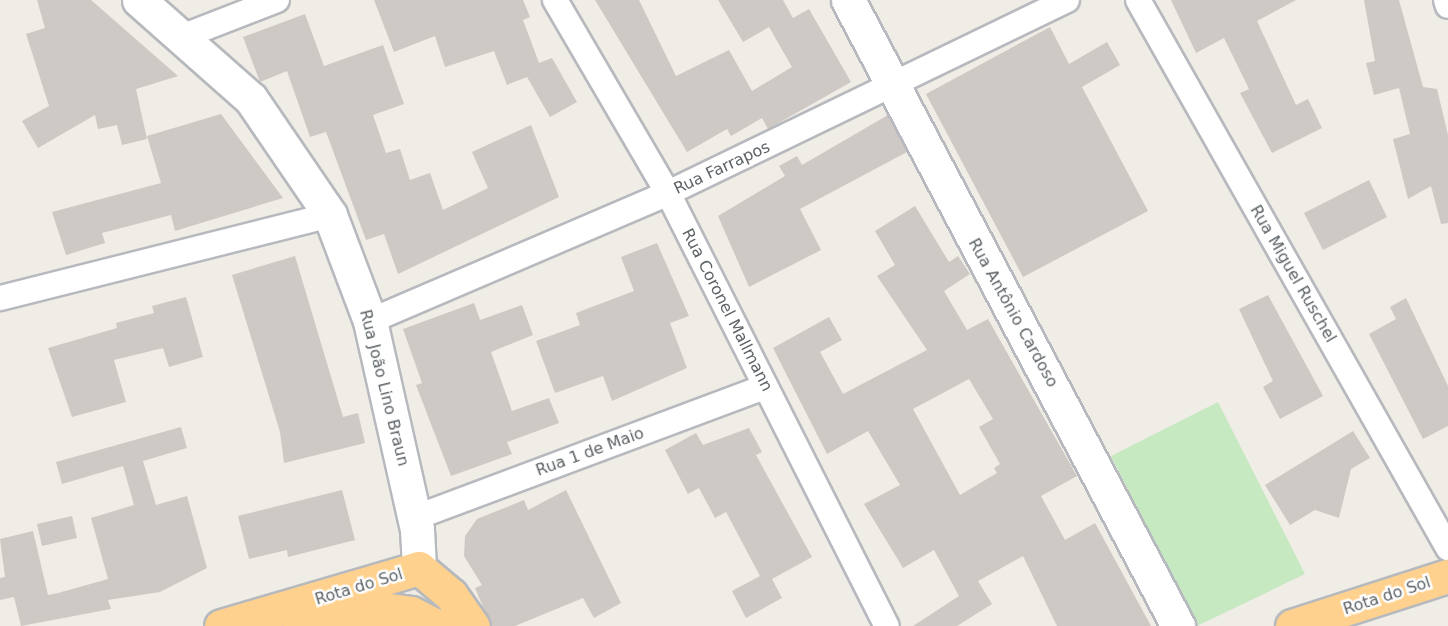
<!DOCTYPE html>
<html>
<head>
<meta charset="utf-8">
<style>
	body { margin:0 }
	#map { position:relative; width:1448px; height:626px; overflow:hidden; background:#f0ece6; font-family:"DejaVu Sans",sans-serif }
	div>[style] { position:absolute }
	.green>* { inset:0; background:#c7e9c1 }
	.building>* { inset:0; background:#cec9c4 }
	.roads { filter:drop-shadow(2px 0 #b6b9bd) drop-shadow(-2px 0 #b6b9bd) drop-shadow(0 2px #b6b9bd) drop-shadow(0 -2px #b6b9bd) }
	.street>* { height:24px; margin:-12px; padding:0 12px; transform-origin:12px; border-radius:12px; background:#fff }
	.secondary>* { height:33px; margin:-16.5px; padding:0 16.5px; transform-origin:16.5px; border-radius:16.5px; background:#fff }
	.highway>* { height:33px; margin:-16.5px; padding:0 16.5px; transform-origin:16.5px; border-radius:16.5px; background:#ffd18e }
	span { translate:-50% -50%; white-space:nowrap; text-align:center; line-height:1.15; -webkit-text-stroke:5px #fff; paint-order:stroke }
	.street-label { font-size:16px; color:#5d6367 }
</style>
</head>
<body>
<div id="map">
	<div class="green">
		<i style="clip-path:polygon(1218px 402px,1305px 574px,1197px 626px,1111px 456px)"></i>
	</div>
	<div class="building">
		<i style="clip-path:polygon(37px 0,91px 0,178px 76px,136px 89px,147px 139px,122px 145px,117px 125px,98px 129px,95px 115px,38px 148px,22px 121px,49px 106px,26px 34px,45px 28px)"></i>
		<i style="clip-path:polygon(374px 0,523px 0,530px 17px,523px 20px,539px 63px,552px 58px,577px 102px,550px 117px,527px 77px,507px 85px,494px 51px,445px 67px,435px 36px,394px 52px)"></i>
		<i style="clip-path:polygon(595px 0,639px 0,676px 76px,729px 50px,752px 91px,792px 67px,769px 27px,743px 42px,718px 0,783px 0,793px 18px,809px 9px,851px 82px,768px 129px,762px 118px,731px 136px,727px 129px,687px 152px)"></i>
		<i style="clip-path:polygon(1171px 0,1296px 0,1257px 21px,1296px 105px,1308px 99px,1322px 128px,1272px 153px,1240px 93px,1249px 89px,1224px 38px,1196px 53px)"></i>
		<i style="clip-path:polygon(1364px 0,1399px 0,1423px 87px,1437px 89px,1448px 135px,1448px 223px,1441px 224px,1431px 186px,1408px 199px,1393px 139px,1410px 134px,1399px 88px,1374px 95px,1366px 63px,1375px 61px)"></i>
		<i style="clip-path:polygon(305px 14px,324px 66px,383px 45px,404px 104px,373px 115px,386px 153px,400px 149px,410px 180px,430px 173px,443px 210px,488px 188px,472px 152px,531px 125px,559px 197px,398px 274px,384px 234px,366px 240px,326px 132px,310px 137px,287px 71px,260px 82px,243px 37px)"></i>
		<i style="clip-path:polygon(1050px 27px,1069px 64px,1107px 42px,1120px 65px,1082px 87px,1148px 211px,1023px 277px,926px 94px)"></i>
		<i style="clip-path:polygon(221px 114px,283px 198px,175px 231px,171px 215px,102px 233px,105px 243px,66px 255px,52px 212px,161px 183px,147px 136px)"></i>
		<i style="clip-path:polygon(888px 115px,907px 152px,800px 209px,821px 250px,749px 287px,718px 216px,785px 176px,779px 166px,797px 156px,802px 165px)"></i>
		<i style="clip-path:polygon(1369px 180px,1387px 217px,1323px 250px,1304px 213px)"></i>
		<i style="clip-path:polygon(evenodd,915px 206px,949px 262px,958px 256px,970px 274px,944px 291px,967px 330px,988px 319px,1077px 476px,1041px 496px,1065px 540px,1095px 523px,1151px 626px,1057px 626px,1023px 556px,978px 581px,992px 604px,957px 626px,913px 626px,959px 596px,934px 550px,903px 568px,864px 504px,900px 485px,868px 431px,827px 454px,773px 348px,829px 317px,842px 340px,820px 352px,843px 394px,927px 350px,877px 276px,895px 265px,875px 231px,915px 206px,969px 379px,993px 419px,979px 427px,1000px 464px,994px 468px,997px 473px,960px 495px,913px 409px,969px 379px)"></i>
		<i style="clip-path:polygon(657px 243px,689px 316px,670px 323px,687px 368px,612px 401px,603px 376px,555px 393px,536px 341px,580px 325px,576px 313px,634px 291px,621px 257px)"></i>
		<i style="clip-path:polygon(295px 256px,343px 417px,358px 413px,365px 443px,284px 463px,280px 432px,232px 275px)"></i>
		<i style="clip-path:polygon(1268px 295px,1323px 396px,1280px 419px,1263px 387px,1273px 381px,1239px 309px)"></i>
		<i style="clip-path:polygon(186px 297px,203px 357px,169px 367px,163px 348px,114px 360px,126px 402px,72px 417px,48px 348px,117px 328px,116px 323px,154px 313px,152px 306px)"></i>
		<i style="clip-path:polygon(1406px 298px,1448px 386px,1448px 426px,1423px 439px,1369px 334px,1396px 319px,1390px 307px)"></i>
		<i style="clip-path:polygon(474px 303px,480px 320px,522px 305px,533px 335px,491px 352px,512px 411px,549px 398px,559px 423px,507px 442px,512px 454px,451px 476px,416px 385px,422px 383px,403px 329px)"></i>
		<i style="clip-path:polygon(181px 427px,187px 448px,143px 461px,156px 505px,187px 496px,207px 568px,160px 592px,108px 600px,111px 609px,21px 626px,14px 597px,0 600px,0 578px,5px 577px,0 539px,33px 531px,48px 595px,58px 593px,108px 579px,91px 518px,134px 505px,123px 466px,62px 484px,56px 462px)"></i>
		<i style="clip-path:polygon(749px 428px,762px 452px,756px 455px,812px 557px,772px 579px,782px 598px,746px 618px,732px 591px,760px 576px,726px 512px,715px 518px,699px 488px,688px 494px,665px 450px,696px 433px,703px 445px)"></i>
		<i style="clip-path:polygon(1353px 431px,1370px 458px,1351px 469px,1339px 518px,1315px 510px,1290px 525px,1265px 485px)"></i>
		<i style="clip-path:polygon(342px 490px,355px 540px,288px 557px,287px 550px,249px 559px,238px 516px)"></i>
		<i style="clip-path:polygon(566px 490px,621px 603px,594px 618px,583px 598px,515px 626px,491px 626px,475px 588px,482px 585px,464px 556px,465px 536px,477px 519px,524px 500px,528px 510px)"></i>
		<i style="clip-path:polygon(72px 516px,77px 538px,42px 546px,37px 524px)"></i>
	</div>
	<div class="roads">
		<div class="street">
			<i style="left:555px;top:0;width:224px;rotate:59.7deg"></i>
			<i style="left:668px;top:193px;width:485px;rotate:63.2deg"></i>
			<i style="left:1138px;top:0;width:630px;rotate:60.5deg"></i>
			<i style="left:1446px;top:0;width:6px;rotate:72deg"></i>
			<i style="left:179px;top:38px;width:105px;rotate:-21.2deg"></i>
			<i style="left:0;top:298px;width:340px;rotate:-14.1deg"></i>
			<i style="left:370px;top:321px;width:324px;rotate:-23.2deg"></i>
			<i style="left:668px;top:193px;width:443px;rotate:-25.8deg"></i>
			<i style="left:414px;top:518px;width:375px;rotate:-20.5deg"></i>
		</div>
		<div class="secondary">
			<i style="left:139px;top:0;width:149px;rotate:41.5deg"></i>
			<i style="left:251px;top:99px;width:140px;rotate:55.7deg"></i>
			<i style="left:330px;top:215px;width:113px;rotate:69.3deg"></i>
			<i style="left:370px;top:321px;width:213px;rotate:77.3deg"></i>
			<i style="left:417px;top:529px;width:39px;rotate:87deg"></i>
			<i style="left:848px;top:0;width:708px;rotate:62.2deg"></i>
		</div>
		<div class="highway">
			<i style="left:419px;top:568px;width:42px;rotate:40.2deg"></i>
			<i style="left:451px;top:595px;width:38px;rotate:55deg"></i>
			<i style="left:299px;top:624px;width:90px;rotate:-8.9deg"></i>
			<i style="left:388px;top:610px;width:23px;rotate:7deg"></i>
			<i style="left:411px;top:613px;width:29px;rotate:27deg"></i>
			<i style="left:221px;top:626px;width:206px;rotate:-16.3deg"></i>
			<i style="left:1292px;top:626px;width:164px;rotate:-17.8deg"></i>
		</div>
	</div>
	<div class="street-label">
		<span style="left:722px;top:168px;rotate:-25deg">Rua Farrapos</span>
		<span style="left:1293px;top:274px;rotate:60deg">Rua Miguel Ruschel</span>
		<span style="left:727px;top:310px;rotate:63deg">Rua Coronel Mallmann</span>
		<span style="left:1013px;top:313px;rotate:61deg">Rua Antônio Cardoso</span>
		<span style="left:384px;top:388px;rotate:76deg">Rua João Lino Braun</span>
		<span style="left:590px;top:452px;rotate:-20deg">Rua 1 de Maio</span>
		<span style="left:359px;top:587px;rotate:-17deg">Rota do Sol</span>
		<span style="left:1387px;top:596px;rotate:-18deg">Rota do Sol</span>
	</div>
</div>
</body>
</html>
